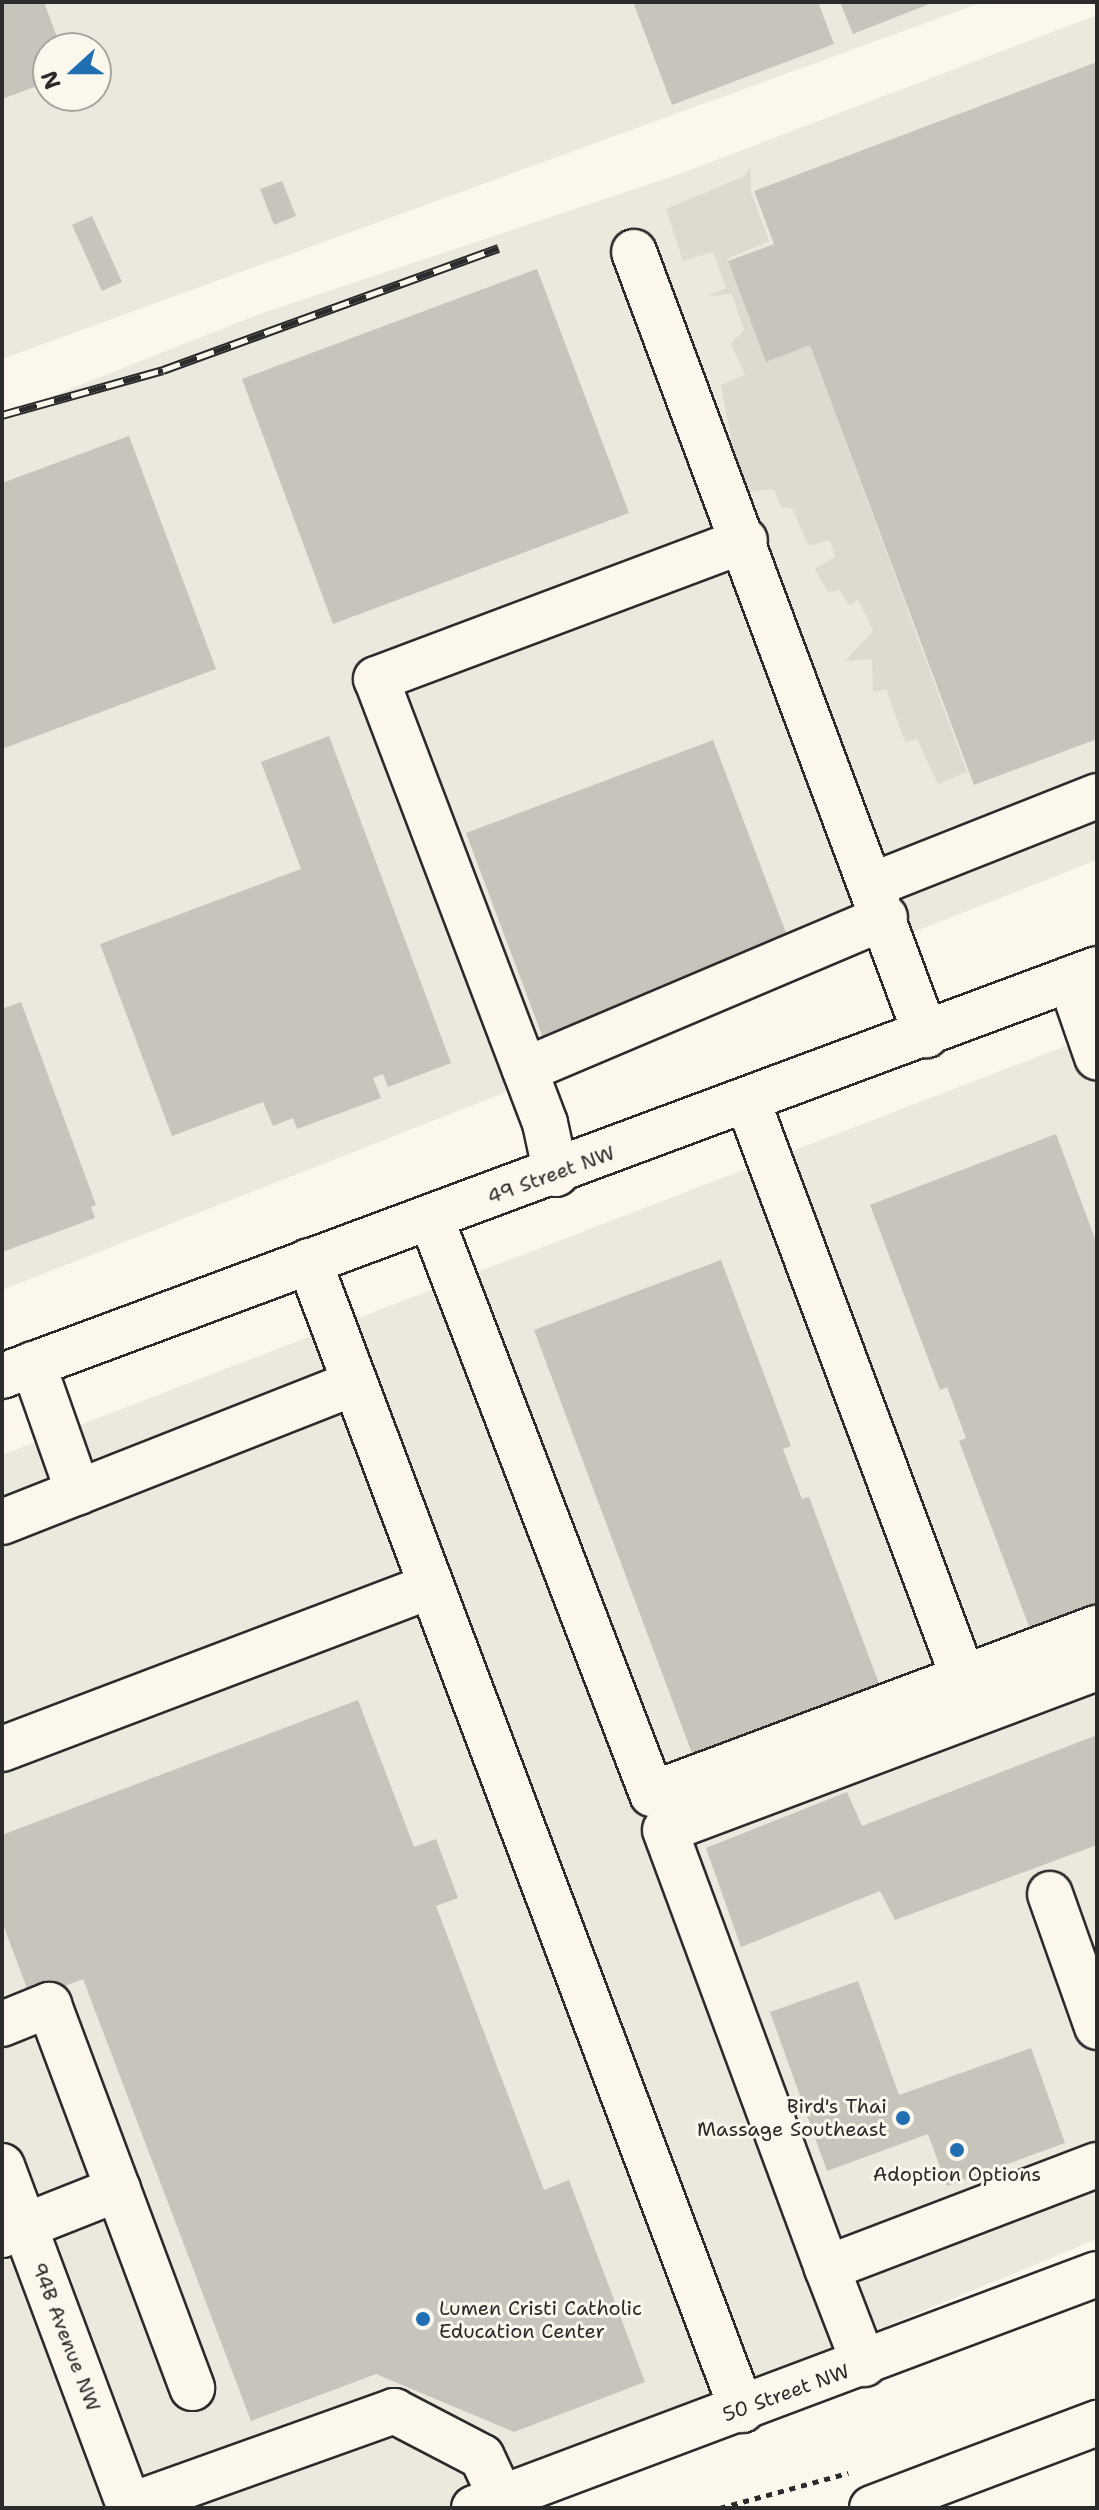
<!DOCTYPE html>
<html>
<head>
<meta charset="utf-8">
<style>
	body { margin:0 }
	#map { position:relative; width:1099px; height:2510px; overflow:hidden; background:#fbf7ec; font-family:"Shantell Sans",sans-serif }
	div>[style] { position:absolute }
	.built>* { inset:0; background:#ebe8de }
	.green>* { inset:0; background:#dddad0 }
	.building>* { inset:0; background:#c7c4bc }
	.path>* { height:5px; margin-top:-2.5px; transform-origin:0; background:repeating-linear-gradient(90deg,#2b2b2b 0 6px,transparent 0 12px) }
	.roads { filter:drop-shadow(2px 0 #2b2b2b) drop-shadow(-2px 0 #2b2b2b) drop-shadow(0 2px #2b2b2b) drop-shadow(0 -2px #2b2b2b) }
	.minor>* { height:44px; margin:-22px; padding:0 22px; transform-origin:22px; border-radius:22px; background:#fbf7ec }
	.major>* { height:44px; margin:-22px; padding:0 22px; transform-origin:22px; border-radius:22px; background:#fbf7ec }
	.rail>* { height:9px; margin-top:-4.5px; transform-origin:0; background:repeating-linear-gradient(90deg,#fbf7ec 0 18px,#2b2b2b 0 36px); box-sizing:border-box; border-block:2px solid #2b2b2b }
	.dots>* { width:22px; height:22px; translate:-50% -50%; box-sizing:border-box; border:4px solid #fbf7ec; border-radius:50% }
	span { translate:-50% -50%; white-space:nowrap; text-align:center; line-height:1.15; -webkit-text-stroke:6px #fbf7ec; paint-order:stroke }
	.street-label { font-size:20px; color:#2b2b2b }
	.poi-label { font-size:20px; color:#2b2b2b }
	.right { translate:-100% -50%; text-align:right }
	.left { translate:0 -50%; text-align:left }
	.frame { position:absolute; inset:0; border:4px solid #2b2b2b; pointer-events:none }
	.north { position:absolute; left:32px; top:32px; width:80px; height:80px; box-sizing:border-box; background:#fbf7ec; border:2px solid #a8a59f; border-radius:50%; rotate:249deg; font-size:22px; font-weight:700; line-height:32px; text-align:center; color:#2b2b2b }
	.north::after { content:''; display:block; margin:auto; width:28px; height:36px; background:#1f6fb2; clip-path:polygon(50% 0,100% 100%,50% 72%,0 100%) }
</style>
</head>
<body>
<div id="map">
	<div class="built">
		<i style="clip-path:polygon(evenodd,2px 2px,983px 2px,2px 359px,2px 2px,48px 48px,96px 48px,96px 96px,48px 96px,48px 48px)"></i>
		<i style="clip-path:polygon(1097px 15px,1097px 860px,2px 1290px,2px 416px,257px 315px,677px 175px)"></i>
		<i style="clip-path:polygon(1097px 1034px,1097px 2239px,446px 2508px,2px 2508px,2px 1455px)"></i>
	</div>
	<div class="green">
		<i style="clip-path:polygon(750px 167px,751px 192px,769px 241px,727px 259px,766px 361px,810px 345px,967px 772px,938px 784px,917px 739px,905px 742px,886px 689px,873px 692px,872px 659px,845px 661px,873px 631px,858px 599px,850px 606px,839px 590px,828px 592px,815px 569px,835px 557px,830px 540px,809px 546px,792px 508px,781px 507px,774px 489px,744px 492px,740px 485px,721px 385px,745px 375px,731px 343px,744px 330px,732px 294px,709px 296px,726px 288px,713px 252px,683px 261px,666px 209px,745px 176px)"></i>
	</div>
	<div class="building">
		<i style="clip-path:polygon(2px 2px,44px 2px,61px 48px,48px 48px,48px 82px,2px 99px)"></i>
		<i style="clip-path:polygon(633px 2px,818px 2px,834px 44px,672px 105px)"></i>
		<i style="clip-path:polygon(840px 2px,934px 2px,853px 34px)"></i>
		<i style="clip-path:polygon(1097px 62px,1097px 739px,974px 785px,810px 345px,766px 362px,728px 261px,774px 244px,754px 191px)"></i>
		<i style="clip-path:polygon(282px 181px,296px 216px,274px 225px,260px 189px)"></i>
		<i style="clip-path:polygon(92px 216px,122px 282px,102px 291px,72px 225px)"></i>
		<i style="clip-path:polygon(537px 269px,629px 513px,333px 624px,242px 379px)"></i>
		<i style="clip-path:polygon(129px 436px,216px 669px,2px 749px,2px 483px)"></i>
		<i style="clip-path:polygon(329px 736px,451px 1063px,388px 1087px,383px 1074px,373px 1078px,381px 1098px,297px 1129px,293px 1118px,273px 1126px,263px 1102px,172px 1136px,100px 944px,301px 869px,261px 762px)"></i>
		<i style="clip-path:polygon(713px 740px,791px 946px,543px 1038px,466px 833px)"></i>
		<i style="clip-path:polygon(21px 1002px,96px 1205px,91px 1207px,95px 1218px,2px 1252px,2px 1009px)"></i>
		<i style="clip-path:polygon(1056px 1134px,1097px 1244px,1097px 1613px,1033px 1637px,959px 1441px,966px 1438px,947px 1387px,940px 1390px,870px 1205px)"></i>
		<i style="clip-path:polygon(721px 1260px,791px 1446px,783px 1449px,802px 1499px,809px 1497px,883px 1694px,696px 1764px,534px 1330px)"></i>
		<i style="clip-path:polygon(358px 1700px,414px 1847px,436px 1839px,458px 1898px,436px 1906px,544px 2190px,569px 2180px,645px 2382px,514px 2432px,376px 2374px,251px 2421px,83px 1979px,31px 1999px,2px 1922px,2px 1835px)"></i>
		<i style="clip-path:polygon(1097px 1735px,1097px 1845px,895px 1920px,880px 1891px,741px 1947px,706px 1848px,847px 1792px,862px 1826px)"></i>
		<i style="clip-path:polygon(858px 1981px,899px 2095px,1031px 2048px,1065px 2143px,947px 2186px,928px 2134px,827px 2171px,770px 2012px)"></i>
	</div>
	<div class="path">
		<i style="left:720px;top:2508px;width:133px;rotate:-15.3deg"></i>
	</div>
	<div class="roads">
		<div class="minor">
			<i style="left:634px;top:252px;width:836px;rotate:69.55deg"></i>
			<i style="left:875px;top:884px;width:239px;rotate:-21.6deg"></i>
			<i style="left:1070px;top:979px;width:83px;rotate:70.9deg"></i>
			<i style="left:525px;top:1070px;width:391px;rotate:-23deg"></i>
			<i style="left:748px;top:1102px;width:614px;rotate:69.5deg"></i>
			<i style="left:556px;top:1174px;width:52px;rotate:-102.2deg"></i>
			<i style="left:545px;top:1123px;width:475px;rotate:-110.8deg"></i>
			<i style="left:376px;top:679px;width:394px;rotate:-20.6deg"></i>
			<i style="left:431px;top:1218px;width:617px;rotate:69.01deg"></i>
			<i style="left:652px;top:1794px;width:475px;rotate:-20.5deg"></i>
			<i style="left:309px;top:1261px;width:1228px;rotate:69.35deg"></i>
			<i style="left:33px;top:1364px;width:136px;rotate:70.6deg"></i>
			<i style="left:2px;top:1376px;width:1168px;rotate:-20.39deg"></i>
			<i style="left:2px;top:1522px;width:379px;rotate:-21.5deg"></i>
			<i style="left:1097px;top:1668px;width:461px;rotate:159.4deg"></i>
			<i style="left:665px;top:1830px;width:467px;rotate:69.7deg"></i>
			<i style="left:827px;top:2268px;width:289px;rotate:-20.9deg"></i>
			<i style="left:2px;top:1749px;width:459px;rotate:-20.8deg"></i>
			<i style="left:1050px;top:1894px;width:141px;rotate:70.5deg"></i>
			<i style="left:2px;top:2024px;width:51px;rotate:-22deg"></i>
			<i style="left:49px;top:2005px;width:409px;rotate:69.5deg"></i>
			<i style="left:2px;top:2166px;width:365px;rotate:69.5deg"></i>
			<i style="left:2px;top:2235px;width:125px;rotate:-21.6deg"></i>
			<i style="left:827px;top:2268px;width:103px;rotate:68.9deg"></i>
			<i style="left:129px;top:2506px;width:282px;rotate:-19.7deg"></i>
			<i style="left:394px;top:2411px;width:99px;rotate:27.6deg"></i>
			<i style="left:482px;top:2457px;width:45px;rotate:65.1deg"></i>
			<i style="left:474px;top:2508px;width:665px;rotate:-20.59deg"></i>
		</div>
		<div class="major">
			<i style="left:872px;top:2508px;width:241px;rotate:-20.7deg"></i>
		</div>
	</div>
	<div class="rail">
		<i style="left:2px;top:415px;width:167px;rotate:-15.6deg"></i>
		<i style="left:163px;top:370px;width:357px;rotate:-20deg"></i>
	</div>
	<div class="dots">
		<i style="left:903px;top:2118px;background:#1f6fb2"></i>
		<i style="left:957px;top:2150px;background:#1f6fb2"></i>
		<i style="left:423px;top:2319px;background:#1f6fb2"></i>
	</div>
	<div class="street-label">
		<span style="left:551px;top:1175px;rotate:-20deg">49 Street NW</span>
		<span style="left:66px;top:2337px;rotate:69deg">94B Avenue NW</span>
		<span style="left:786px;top:2393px;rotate:-20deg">50 Street NW</span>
	</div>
	<div class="poi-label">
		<span class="right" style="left:887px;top:2118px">Bird's Thai<br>Massage Southeast</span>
		<span style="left:957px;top:2174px">Adoption Options</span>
		<span class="left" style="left:439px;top:2320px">Lumen Cristi Catholic<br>Education Center</span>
	</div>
	<div class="frame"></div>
	<div class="north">N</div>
</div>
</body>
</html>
